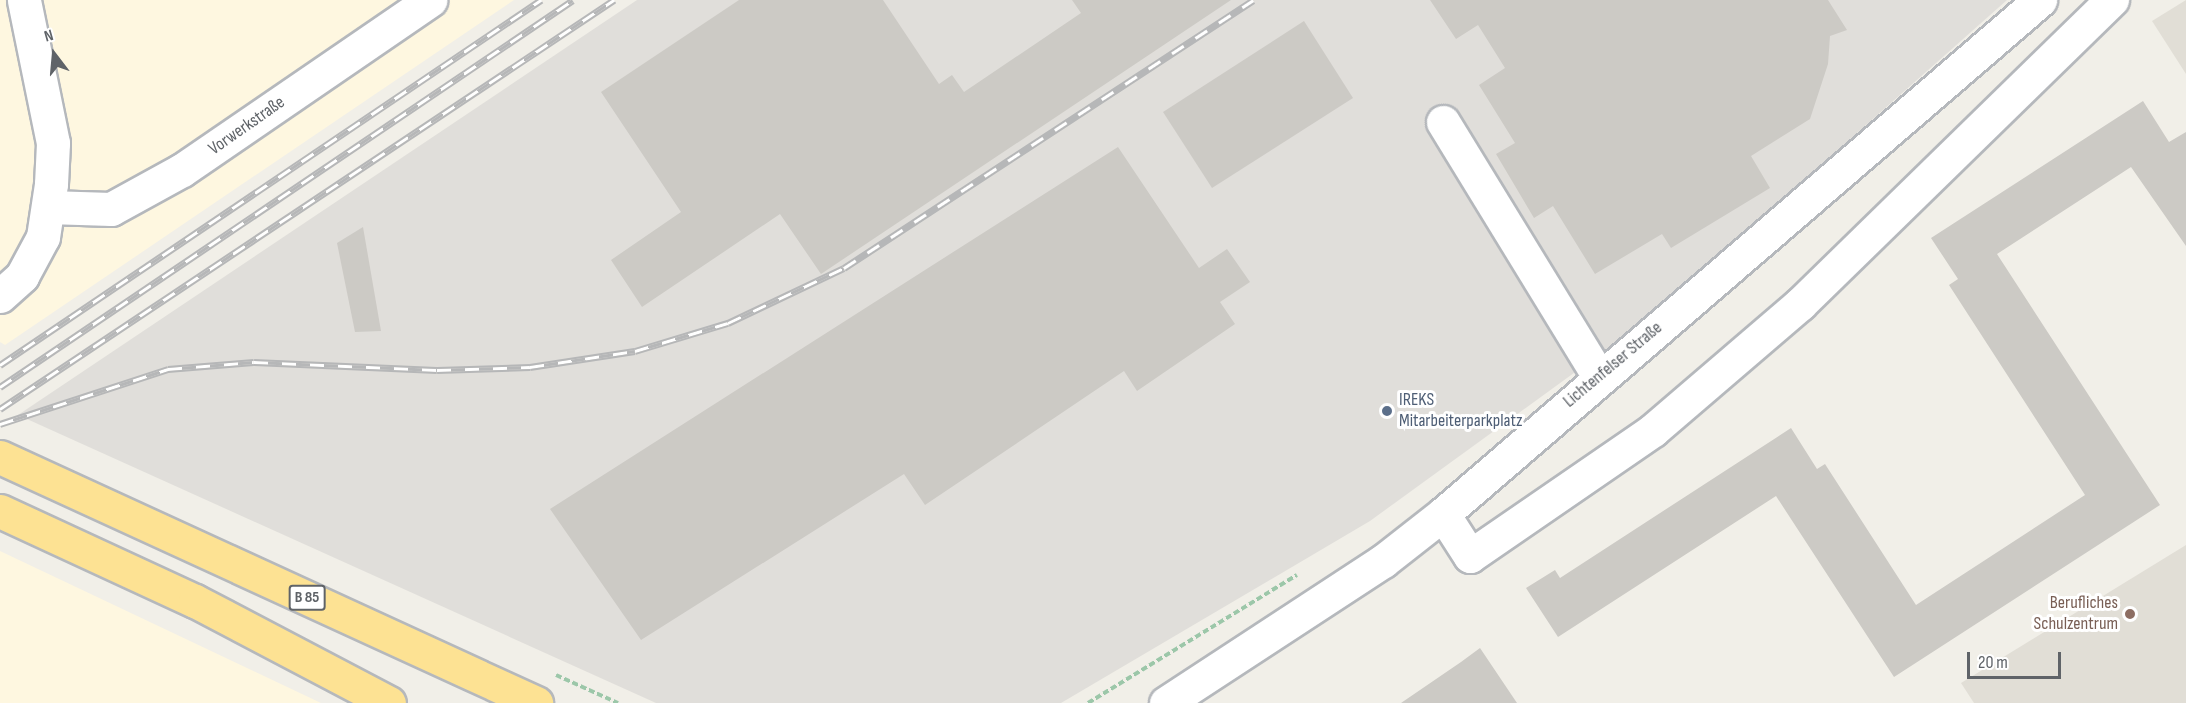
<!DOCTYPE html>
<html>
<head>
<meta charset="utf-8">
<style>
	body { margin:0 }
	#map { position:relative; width:2186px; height:703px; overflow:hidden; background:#f1efe8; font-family:"Sofia Sans Condensed",sans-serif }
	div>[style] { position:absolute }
	.commercial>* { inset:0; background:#fef7e0 }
	.industrial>* { inset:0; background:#e0deda }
	.education>* { inset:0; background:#e1ded6 }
	.building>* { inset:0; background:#cccac5 }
	.path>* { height:4px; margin-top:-2px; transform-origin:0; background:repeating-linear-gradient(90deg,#9cc7a9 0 6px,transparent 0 9px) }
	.roads { filter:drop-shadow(2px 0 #b5b8bc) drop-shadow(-2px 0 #b5b8bc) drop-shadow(0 2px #b5b8bc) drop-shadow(0 -2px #b5b8bc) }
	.minor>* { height:33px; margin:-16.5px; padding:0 16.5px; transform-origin:16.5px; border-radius:16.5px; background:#fff }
	.highway>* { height:33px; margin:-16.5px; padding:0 16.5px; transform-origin:16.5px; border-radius:16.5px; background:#fde293 }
	.rail>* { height:7px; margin-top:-3.5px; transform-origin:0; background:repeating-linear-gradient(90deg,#fff 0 14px,#b6b7b8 0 28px); box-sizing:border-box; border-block:2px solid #b6b7b8 }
	.dots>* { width:16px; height:16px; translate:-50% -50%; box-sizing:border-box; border:3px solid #fff; border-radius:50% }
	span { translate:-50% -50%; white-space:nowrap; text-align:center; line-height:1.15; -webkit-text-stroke:6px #fff; paint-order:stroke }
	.shield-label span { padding:2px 4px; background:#fff; border:2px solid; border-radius:4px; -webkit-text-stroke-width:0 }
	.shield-label { font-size:16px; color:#5f6368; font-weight:700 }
	.street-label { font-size:18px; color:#5f6368 }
	.service-label { font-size:18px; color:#4e5e75 }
	.left { translate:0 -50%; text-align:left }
	.education-label { font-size:18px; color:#785e54 }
	.right { translate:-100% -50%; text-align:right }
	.north { position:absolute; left:24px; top:24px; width:60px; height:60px; -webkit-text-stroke:4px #fff; paint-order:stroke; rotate:344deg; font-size:16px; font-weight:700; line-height:24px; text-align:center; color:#5f6368 }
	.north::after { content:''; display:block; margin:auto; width:21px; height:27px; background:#5f6368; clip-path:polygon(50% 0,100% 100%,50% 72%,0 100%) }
	.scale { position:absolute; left:1967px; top:652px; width:94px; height:27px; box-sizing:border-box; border:3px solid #5f6368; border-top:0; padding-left:8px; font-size:18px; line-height:21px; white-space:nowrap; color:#5f6368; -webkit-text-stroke:4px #fff; paint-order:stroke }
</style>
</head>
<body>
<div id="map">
	<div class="commercial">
		<i style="clip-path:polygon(0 0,514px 0,5px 345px,0 342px)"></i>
		<i style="clip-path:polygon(0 551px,321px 703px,0 703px)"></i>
	</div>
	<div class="industrial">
		<i style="clip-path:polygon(637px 0,2007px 0,1644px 322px,1370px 521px,1061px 703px,656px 703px,18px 415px)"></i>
	</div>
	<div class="education">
		<i style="clip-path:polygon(2186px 0,2186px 74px,2152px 21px)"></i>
		<i style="clip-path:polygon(2186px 545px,2186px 703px,1974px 703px,1961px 683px)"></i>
	</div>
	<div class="building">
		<i style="clip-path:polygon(739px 0,883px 0,939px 84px,952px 75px,964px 92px,1081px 13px,1072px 0,1231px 0,821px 274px,780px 214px,642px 307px,611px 260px,681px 212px,601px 92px)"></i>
		<i style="clip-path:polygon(1430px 0,1828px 0,1847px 30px,1830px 36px,1828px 64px,1810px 119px,1751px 156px,1770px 188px,1671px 248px,1662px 234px,1595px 274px,1553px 206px,1534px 218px,1496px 154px,1515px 143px,1479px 85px,1505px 68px,1478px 25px,1456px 39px)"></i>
		<i style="clip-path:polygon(1304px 21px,1353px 98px,1212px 188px,1163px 112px)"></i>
		<i style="clip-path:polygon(2143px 101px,2169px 142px,2186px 132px,2186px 246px,2131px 167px,1997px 254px,2160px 505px,1894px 677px,1776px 496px,1558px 637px,1526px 588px,1555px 570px,1560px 578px,1791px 428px,1817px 469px,1825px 464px,1916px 605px,2085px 495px,1949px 285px,1958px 279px,1931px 238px)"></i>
		<i style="clip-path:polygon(1118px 147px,1199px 268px,1227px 249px,1250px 282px,1220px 302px,1235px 324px,1137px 391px,1124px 371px,925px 505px,904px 474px,641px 640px,550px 509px)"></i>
		<i style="clip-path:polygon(363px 227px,381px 331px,355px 332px,337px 243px)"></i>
		<i style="clip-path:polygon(1480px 648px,1517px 703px,1401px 703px,1461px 662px)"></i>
	</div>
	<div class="path">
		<i style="left:556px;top:675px;width:68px;rotate:24.3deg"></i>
		<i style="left:1088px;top:703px;width:245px;rotate:-31.5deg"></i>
	</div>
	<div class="roads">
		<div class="minor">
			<i style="left:1443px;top:122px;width:299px;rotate:58.5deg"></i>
			<i style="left:48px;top:207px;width:63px;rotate:1.8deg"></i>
			<i style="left:111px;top:209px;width:81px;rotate:-28.8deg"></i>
			<i style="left:182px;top:170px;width:301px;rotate:-34.4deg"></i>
			<i style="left:0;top:296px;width:30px;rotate:-42deg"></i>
			<i style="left:22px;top:276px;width:44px;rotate:-61.7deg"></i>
			<i style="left:43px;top:237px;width:54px;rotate:-81.4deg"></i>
			<i style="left:51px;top:184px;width:41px;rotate:-87.2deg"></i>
			<i style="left:53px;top:143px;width:146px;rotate:-101.5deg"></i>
			<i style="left:1443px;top:514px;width:50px;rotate:57.3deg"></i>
			<i style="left:1470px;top:556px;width:222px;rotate:-34.5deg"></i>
			<i style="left:1653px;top:430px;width:194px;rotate:-40.6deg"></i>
			<i style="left:1800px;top:304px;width:436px;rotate:-44.3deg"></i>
			<i style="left:1166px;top:703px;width:259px;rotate:-33.2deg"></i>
			<i style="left:1383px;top:561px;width:76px;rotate:-38.1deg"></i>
			<i style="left:1443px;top:514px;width:788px;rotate:-40.73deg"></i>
		</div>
		<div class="highway">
			<i style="left:0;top:457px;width:590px;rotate:24.65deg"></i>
			<i style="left:0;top:511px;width:215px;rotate:24.8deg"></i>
			<i style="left:195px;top:601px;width:219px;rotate:27.7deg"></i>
		</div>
	</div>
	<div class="rail">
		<i style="left:0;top:365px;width:653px;rotate:-34.01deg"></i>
		<i style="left:0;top:387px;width:691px;rotate:-34.03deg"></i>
		<i style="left:0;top:409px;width:738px;rotate:-33.67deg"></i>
		<i style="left:0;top:424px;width:177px;rotate:-18.1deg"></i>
		<i style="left:168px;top:369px;width:86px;rotate:-4.7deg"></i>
		<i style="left:254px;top:362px;width:183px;rotate:2.5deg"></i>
		<i style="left:437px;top:370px;width:93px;rotate:-1.8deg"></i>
		<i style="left:530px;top:367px;width:106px;rotate:-8.7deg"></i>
		<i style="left:635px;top:351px;width:97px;rotate:-16.8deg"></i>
		<i style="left:728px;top:323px;width:128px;rotate:-25.4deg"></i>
		<i style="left:844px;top:268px;width:489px;rotate:-33.2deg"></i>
	</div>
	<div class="dots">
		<i style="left:1387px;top:411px;background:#5c6f8a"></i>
		<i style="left:2130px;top:614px;background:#8d6e63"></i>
	</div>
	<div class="shield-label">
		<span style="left:307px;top:598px">B 85</span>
	</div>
	<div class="street-label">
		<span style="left:247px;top:126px;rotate:-35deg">Vorwerkstraße</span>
		<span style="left:1613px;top:365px;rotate:-40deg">Lichtenfelser Straße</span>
	</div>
	<div class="service-label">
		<span class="left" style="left:1399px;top:411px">IREKS<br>Mitarbeiterparkplatz</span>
	</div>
	<div class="education-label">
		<span class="right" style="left:2118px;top:614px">Berufliches<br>Schulzentrum</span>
	</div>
	<div class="north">N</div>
	<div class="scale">20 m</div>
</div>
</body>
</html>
